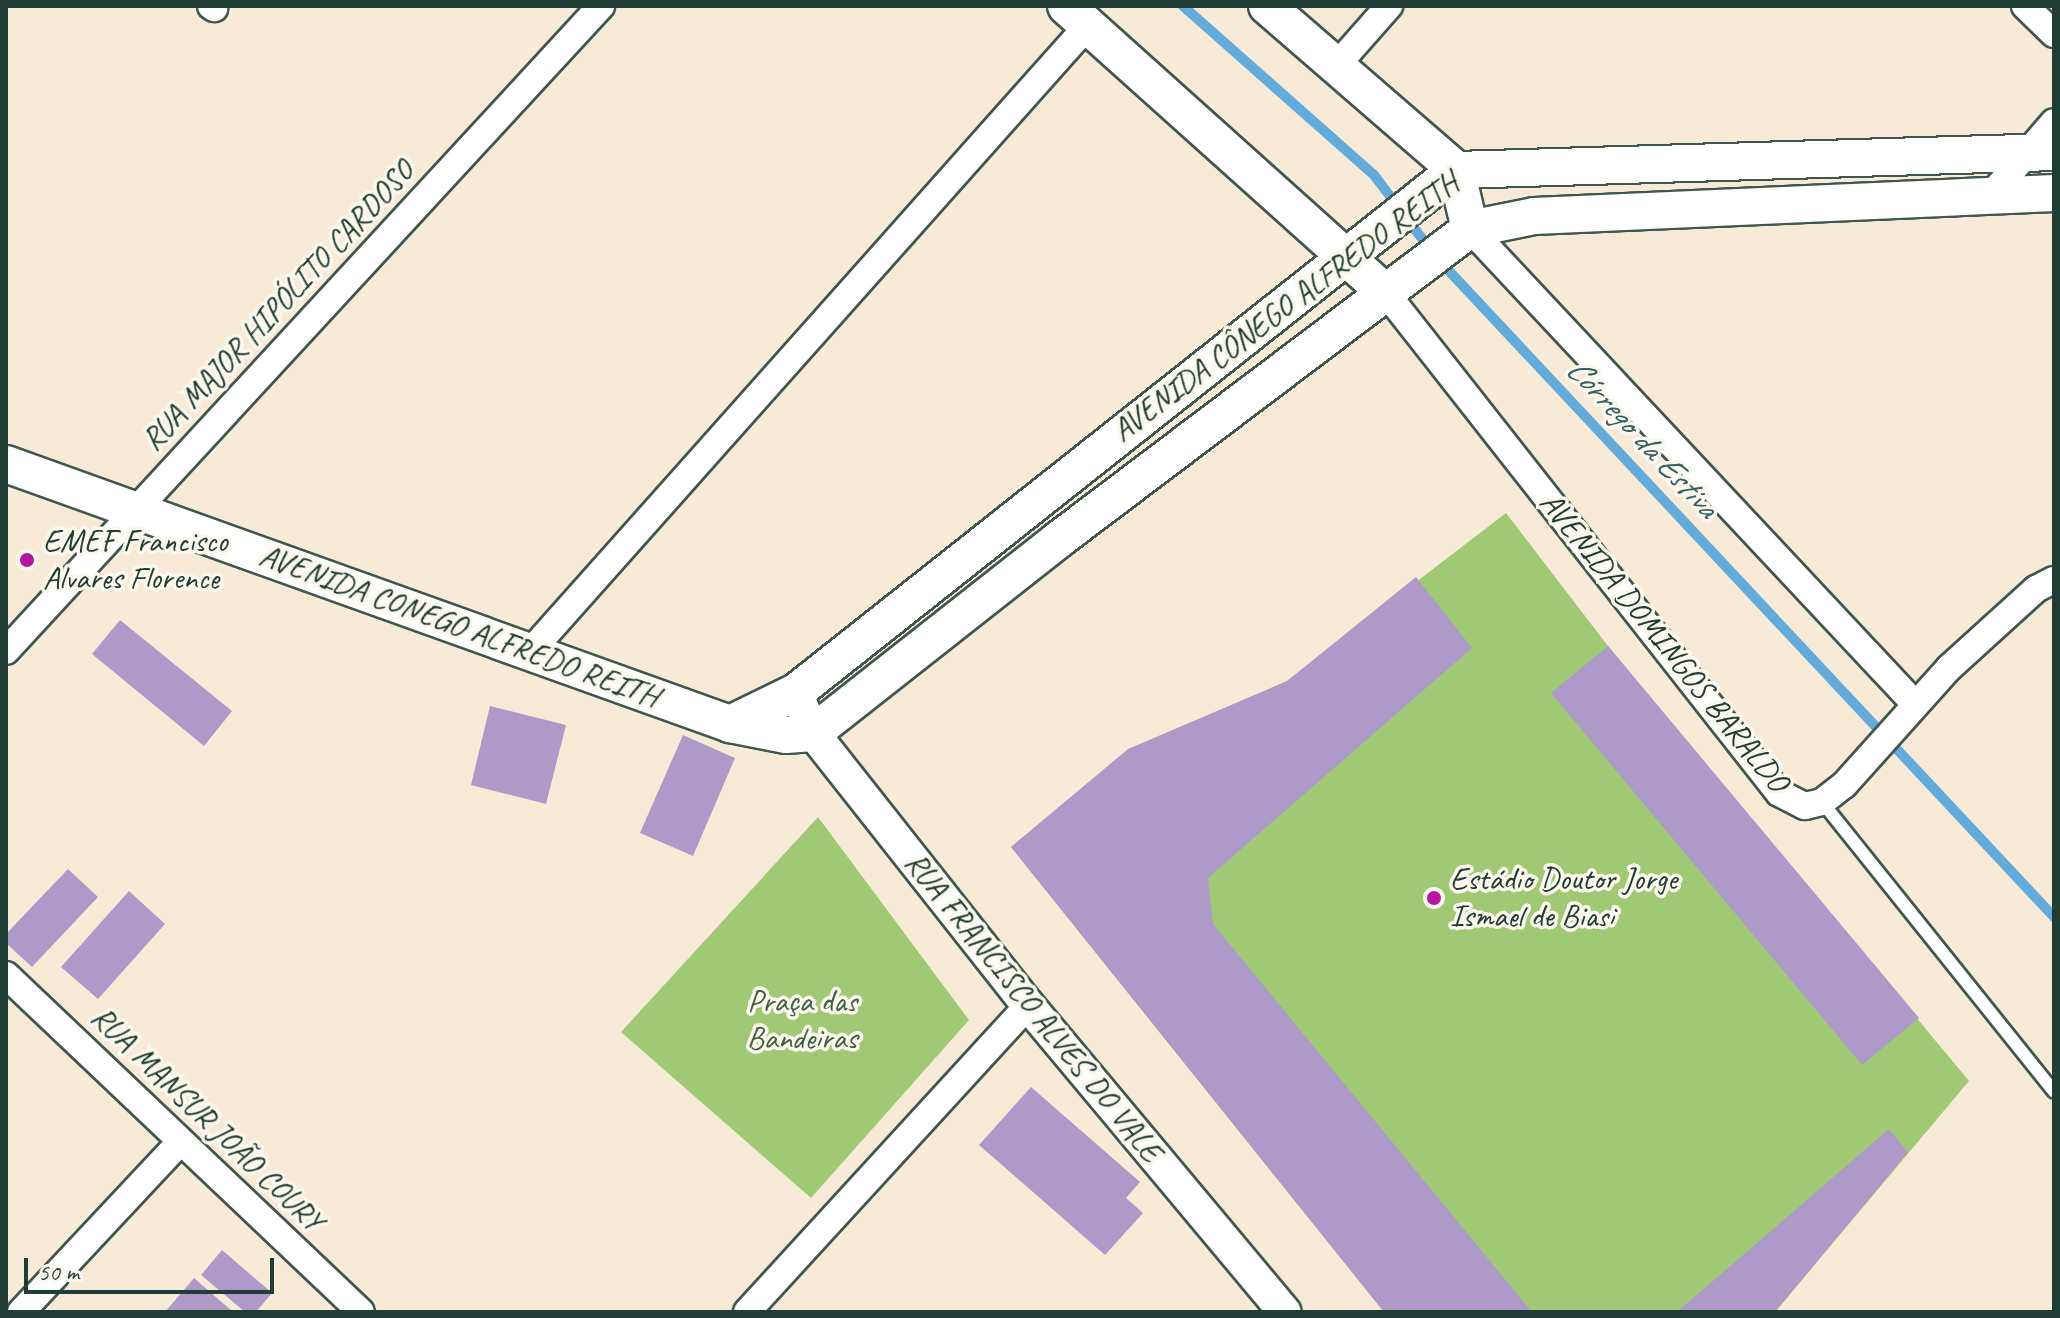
<!DOCTYPE html>
<html>
<head>
<meta charset="utf-8">
<style>
	body { margin:0 }
	#map { position:relative; width:2060px; height:1318px; overflow:hidden; background:#f7ebd8; font-family:Caveat,sans-serif }
	div>[style] { position:absolute }
	.green>* { inset:0; background:#a0c975 }
	.stream>* { height:10px; margin:-5px; padding:0 5px; transform-origin:5px; border-radius:5px; background:#63abda }
	.building>* { inset:0; background:#ae9ac8 }
	.roads { filter:drop-shadow(2px 0 #3f574d) drop-shadow(-2px 0 #3f574d) drop-shadow(0 2px #3f574d) drop-shadow(0 -2px #3f574d) }
	.service>* { height:12px; margin:-6px; padding:0 6px; transform-origin:6px; border-radius:6px; background:#fff }
	.minor>* { height:26px; margin:-13px; padding:0 13px; transform-origin:13px; border-radius:13px; background:#fff }
	.tertiary>* { height:32px; margin:-16px; padding:0 16px; transform-origin:16px; border-radius:16px; background:#fff }
	.secondary>* { height:36px; margin:-18px; padding:0 18px; transform-origin:18px; border-radius:18px; background:#fff }
	.dots>* { width:22px; height:22px; translate:-50% -50%; box-sizing:border-box; border:4px solid #fbf7ec; border-radius:50% }
	span { translate:-50% -50%; white-space:nowrap; text-align:center; line-height:1.15; -webkit-text-stroke:7px #fbf7ec; paint-order:stroke }
	.street-label { font-size:32px; color:#1f3d34 }
	.poi-label { font-size:32px; color:#1f3d34 }
	.left { translate:0 -50%; text-align:left }
	.park-label { font-size:32px; color:#3f6044 }
	.water-label { font-size:34px; color:#335e66; font-style:italic }
	.frame { position:absolute; inset:0; border:8px solid #1f3d34; pointer-events:none }
	.scale { position:absolute; left:24px; top:1258px; width:250px; height:36px; box-sizing:border-box; border:4px solid #1f3d34; border-top:0; padding-left:10px; font-size:24px; line-height:28px; white-space:nowrap; color:#1f3d34; -webkit-text-stroke:6px #fbf7ec; paint-order:stroke }
</style>
</head>
<body>
<div id="map">
	<div class="green">
		<i style="clip-path:polygon(1506px 513px,1608px 646px,1969px 1081px,1775px 1312px,1384px 1312px,1011px 847px,1062px 807px,1287px 681px)"></i>
		<i style="clip-path:polygon(818px 817px,969px 1020px,811px 1198px,621px 1032px)"></i>
	</div>
	<div class="stream">
		<i style="left:1183px;top:6px;width:255px;rotate:41.5deg"></i>
		<i style="left:1374px;top:175px;width:103px;rotate:52.9deg"></i>
		<i style="left:1436px;top:257px;width:904px;rotate:46.88deg"></i>
	</div>
	<div class="building">
		<i style="clip-path:polygon(1416px 577px,1472px 648px,1208px 878px,1213px 924px,1532px 1312px,1384px 1312px,1011px 847px,1128px 749px,1287px 681px)"></i>
		<i style="clip-path:polygon(120px 620px,232px 711px,204px 746px,92px 654px)"></i>
		<i style="clip-path:polygon(1608px 646px,1919px 1018px,1862px 1065px,1551px 693px)"></i>
		<i style="clip-path:polygon(490px 706px,566px 725px,546px 804px,471px 785px)"></i>
		<i style="clip-path:polygon(683px 735px,735px 758px,693px 856px,640px 833px)"></i>
		<i style="clip-path:polygon(68px 869px,98px 897px,32px 967px,6px 943px,6px 934px)"></i>
		<i style="clip-path:polygon(129px 891px,165px 924px,98px 999px,61px 967px)"></i>
		<i style="clip-path:polygon(1031px 1087px,1140px 1182px,1126px 1198px,1143px 1213px,1105px 1255px,979px 1145px)"></i>
		<i style="clip-path:polygon(1889px 1129px,1908px 1152px,1775px 1312px,1677px 1312px)"></i>
		<i style="clip-path:polygon(222px 1250px,272px 1293px,256px 1312px,245px 1312px,201px 1275px)"></i>
		<i style="clip-path:polygon(194px 1278px,233px 1312px,165px 1312px)"></i>
	</div>
	<div class="roads">
		<div class="service">
			<i style="left:1822px;top:802px;width:371px;rotate:51.3deg"></i>
		</div>
		<div class="minor">
			<i style="left:211px;top:6px;width:4px;rotate:34deg"></i>
			<i style="left:2025px;top:6px;width:40px;rotate:44deg"></i>
			<i style="left:1337px;top:65px;width:79px;rotate:-48.6deg"></i>
			<i style="left:1991px;top:195px;width:96px;rotate:-49.2deg"></i>
			<i style="left:1470px;top:229px;width:649px;rotate:46.87deg"></i>
			<i style="left:1386px;top:293px;width:636px;rotate:51.83deg"></i>
			<i style="left:1779px;top:793px;width:29px;rotate:27deg"></i>
			<i style="left:1805px;top:806px;width:17px;rotate:-13deg"></i>
			<i style="left:1822px;top:802px;width:28px;rotate:-38deg"></i>
			<i style="left:1844px;top:785px;width:157px;rotate:-48.1deg"></i>
			<i style="left:1949px;top:668px;width:118px;rotate:-42.2deg"></i>
			<i style="left:2036px;top:589px;width:20px;rotate:-27deg"></i>
			<i style="left:6px;top:651px;width:878px;rotate:-47.31deg"></i>
			<i style="left:530px;top:652px;width:839px;rotate:-48.33deg"></i>
			<i style="left:6px;top:975px;width:489px;rotate:43.5deg"></i>
			<i style="left:21px;top:1312px;width:233px;rotate:-46.9deg"></i>
			<i style="left:747px;top:1312px;width:416px;rotate:-47.5deg"></i>
		</div>
		<div class="tertiary">
			<i style="left:796px;top:692px;width:44px;rotate:67.5deg"></i>
			<i style="left:813px;top:733px;width:347px;rotate:51.7deg"></i>
			<i style="left:1028px;top:1005px;width:400px;rotate:50.1deg"></i>
		</div>
		<div class="secondary">
			<i style="left:1066px;top:6px;width:430px;rotate:41.9deg"></i>
			<i style="left:1267px;top:6px;width:250px;rotate:40.9deg"></i>
			<i style="left:1456px;top:170px;width:61px;rotate:76.7deg"></i>
			<i style="left:6px;top:464px;width:769px;rotate:19.75deg"></i>
			<i style="left:730px;top:724px;width:57px;rotate:11.1deg"></i>
			<i style="left:786px;top:735px;width:27px;rotate:-4deg"></i>
			<i style="left:813px;top:733px;width:312px;rotate:-38.2deg"></i>
			<i style="left:1058px;top:540px;width:516px;rotate:-37.05deg"></i>
			<i style="left:1470px;top:229px;width:65px;rotate:-11.5deg"></i>
			<i style="left:1534px;top:216px;width:521px;rotate:-2.53deg"></i>
			<i style="left:730px;top:724px;width:73px;rotate:-25.9deg"></i>
			<i style="left:796px;top:692px;width:841px;rotate:-38.34deg"></i>
			<i style="left:1456px;top:170px;width:598px;rotate:-1.72deg"></i>
		</div>
	</div>
	<div class="dots">
		<i style="left:27px;top:560px;background:#b5179e"></i>
		<i style="left:1434px;top:898px;background:#b5179e"></i>
	</div>
	<div class="street-label">
		<span style="left:278px;top:306px;rotate:-47deg">RUA MAJOR HIPÓLITO CARDOSO</span>
		<span style="left:1285px;top:307px;rotate:-37deg">AVENIDA CÔNEGO ALFREDO REITH</span>
		<span style="left:459px;top:626px;rotate:20deg">AVENIDA CONEGO ALFREDO REITH</span>
		<span style="left:1664px;top:642px;rotate:51deg">AVENIDA DOMINGOS BARALDO</span>
		<span style="left:1033px;top:1007px;rotate:51deg">RUA FRANCISCO ALVES DO VALE</span>
		<span style="left:207px;top:1119px;rotate:44deg">RUA MANSUR JOÃO COURY</span>
	</div>
	<div class="poi-label">
		<span class="left" style="left:43px;top:560px">EMEF Francisco<br>Alvares Florence</span>
		<span class="left" style="left:1450px;top:898px">Estádio Doutor Jorge<br>Ismael de Biasi</span>
	</div>
	<div class="park-label">
		<span style="left:802px;top:1020px">Praça das<br>Bandeiras</span>
	</div>
	<div class="water-label">
		<span style="left:1643px;top:437px;rotate:47deg">Córrego da Estiva</span>
	</div>
	<div class="frame"></div>
	<div class="scale">50 m</div>
</div>
</body>
</html>
